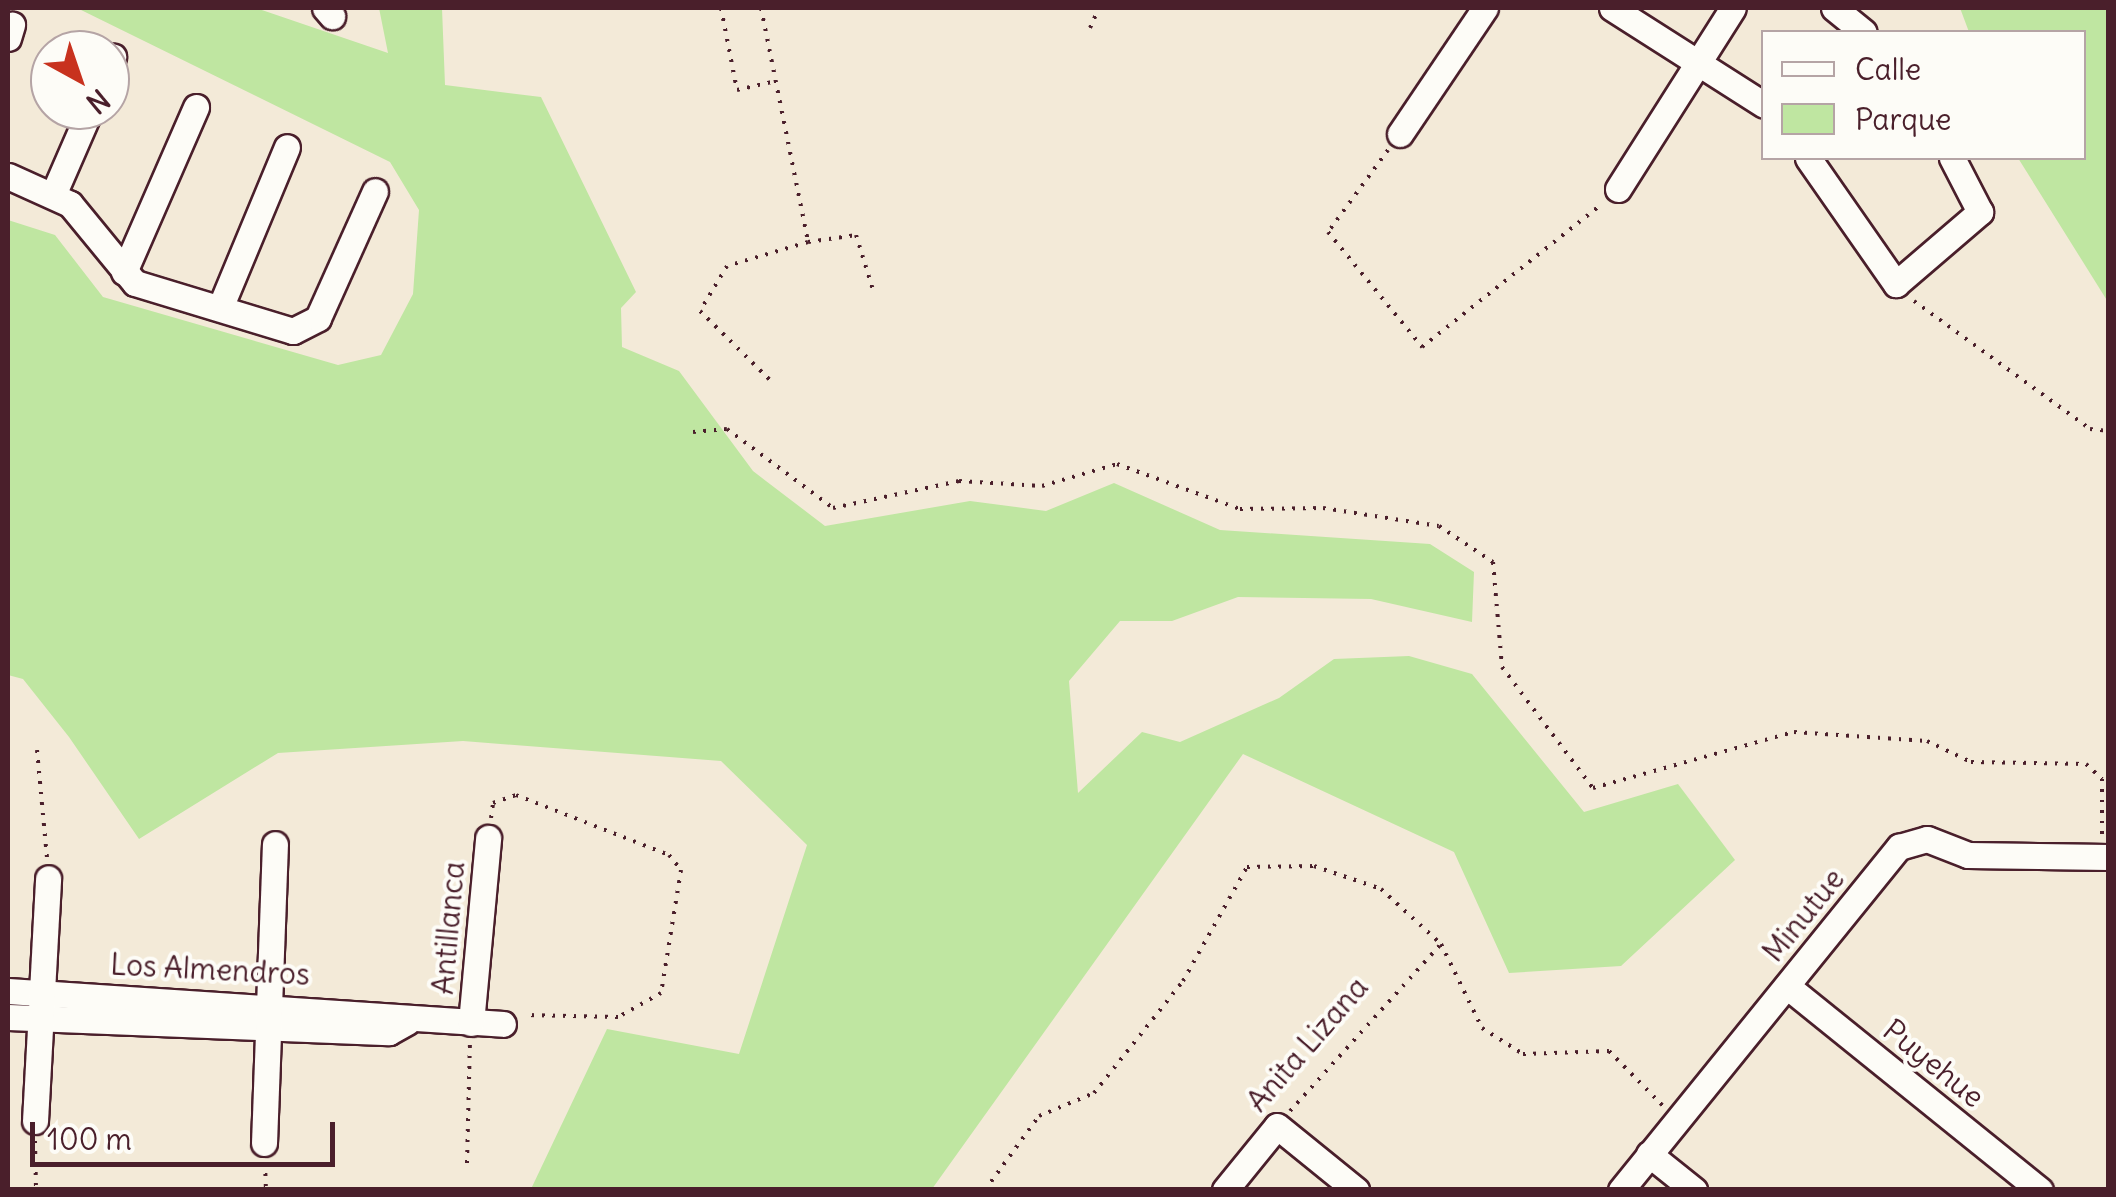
<!DOCTYPE html>
<html>
<head>
<meta charset="utf-8">
<style>
	body { margin:0 }
	#map { position:relative; width:2116px; height:1197px; overflow:hidden; background:#f3ead8; font-family:Delius,sans-serif }
	div>[style] { position:absolute }
	.green>* { inset:0; background:#bfe6a1 }
	.path>* { height:4px; margin-top:-2px; transform-origin:0; background:repeating-linear-gradient(90deg,#4a1f2b 0 2.5px,transparent 0 10.5px) }
	.roads { filter:drop-shadow(2px 0 #4a1f2b) drop-shadow(-2px 0 #4a1f2b) drop-shadow(0 2px #4a1f2b) drop-shadow(0 -2px #4a1f2b) }
	.minor>* { height:25px; margin:-12.5px; padding:0 12.5px; transform-origin:12.5px; border-radius:12.5px; background:#fdfcf7 }
	span { translate:-50% -50%; white-space:nowrap; text-align:center; line-height:1.15; -webkit-text-stroke:8px #fdfcf7; paint-order:stroke }
	.street-label { font-size:30px; color:#4a1f2b }
	.frame { position:absolute; inset:0; border:10px solid #4a1f2b; pointer-events:none }
	.legend { position:absolute; left:1761px; top:30px; width:325px; height:130px; box-sizing:border-box; background:#fdfcf7; border:2px solid #b5a4a5; margin:0; padding:12px 18px; list-style:none; font-size:30px; color:#4a1f2b }
	.legend li { display:flex; align-items:center; gap:20px; height:50px }
	.legend b { width:50px; border:2px solid #b5a4a5 }
	.north { position:absolute; left:30px; top:30px; width:100px; height:100px; box-sizing:border-box; background:#fdfcf7; border:2px solid #b5a4a5; border-radius:50%; rotate:140deg; font-size:28px; font-weight:700; line-height:40px; text-align:center; color:#4a1f2b }
	.north::after { content:''; display:block; margin:auto; width:35px; height:45px; background:#c8321e; clip-path:polygon(50% 0,100% 100%,50% 72%,0 100%) }
	.scale { position:absolute; left:30px; top:1122px; width:305px; height:45px; box-sizing:border-box; border:5px solid #4a1f2b; border-top:0; padding-left:12px; font-size:30px; line-height:35px; white-space:nowrap; color:#4a1f2b; -webkit-text-stroke:8px #fdfcf7; paint-order:stroke }
</style>
</head>
<body>
<div id="map">
	<div class="green">
		<i style="clip-path:polygon(77px 8px,256px 8px,388px 53px,379px 8px,442px 8px,445px 85px,541px 97px,636px 292px,621px 308px,622px 347px,679px 371px,753px 471px,825px 526px,970px 501px,1046px 511px,1114px 483px,1220px 530px,1430px 544px,1474px 572px,1472px 622px,1371px 599px,1238px 597px,1172px 621px,1120px 621px,1069px 681px,1078px 793px,1142px 732px,1180px 742px,1279px 698px,1334px 659px,1409px 656px,1472px 674px,1584px 812px,1678px 784px,1735px 860px,1621px 966px,1509px 973px,1454px 852px,1243px 754px,932px 1189px,531px 1189px,607px 1029px,739px 1054px,807px 845px,721px 761px,463px 741px,278px 753px,139px 839px,69px 737px,23px 679px,8px 675px,8px 220px,55px 235px,103px 297px,338px 365px,381px 355px,413px 294px,419px 210px,390px 162px)"></i>
		<i style="clip-path:polygon(1960px 8px,2108px 8px,2108px 302px,2018px 158px,2084px 158px,2084px 32px,1969px 32px)"></i>
	</div>
	<div class="path">
		<i style="left:721px;top:8px;width:84px;rotate:79deg"></i>
		<i style="left:737px;top:90px;width:40px;rotate:-13deg"></i>
		<i style="left:761px;top:8px;width:239px;rotate:78.6deg"></i>
		<i style="left:808px;top:242px;width:84px;rotate:163.5deg"></i>
		<i style="left:727px;top:266px;width:52px;rotate:121deg"></i>
		<i style="left:700px;top:311px;width:104px;rotate:44.6deg"></i>
		<i style="left:1090px;top:28px;width:22px;rotate:-66deg"></i>
		<i style="left:1388px;top:150px;width:102px;rotate:126.2deg"></i>
		<i style="left:1328px;top:232px;width:149px;rotate:50.7deg"></i>
		<i style="left:1422px;top:347px;width:230px;rotate:-38.5deg"></i>
		<i style="left:808px;top:242px;width:49px;rotate:-8.3deg"></i>
		<i style="left:856px;top:235px;width:61px;rotate:72.8deg"></i>
		<i style="left:1914px;top:301px;width:218px;rotate:36deg"></i>
		<i style="left:2090px;top:429px;width:18px;rotate:6deg"></i>
		<i style="left:693px;top:432px;width:34px;rotate:-5deg"></i>
		<i style="left:727px;top:429px;width:132px;rotate:36.7deg"></i>
		<i style="left:833px;top:508px;width:129px;rotate:-12.1deg"></i>
		<i style="left:959px;top:481px;width:83px;rotate:3.4deg"></i>
		<i style="left:1042px;top:486px;width:78px;rotate:-16.3deg"></i>
		<i style="left:1117px;top:464px;width:131px;rotate:20.1deg"></i>
		<i style="left:1240px;top:509px;width:83px;rotate:-0.7deg"></i>
		<i style="left:1323px;top:508px;width:117px;rotate:8.8deg"></i>
		<i style="left:1439px;top:526px;width:65px;rotate:33.7deg"></i>
		<i style="left:1493px;top:562px;width:105px;rotate:85.1deg"></i>
		<i style="left:1502px;top:667px;width:151px;rotate:53.1deg"></i>
		<i style="left:1593px;top:788px;width:209px;rotate:-15.6deg"></i>
		<i style="left:1794px;top:732px;width:133px;rotate:3.9deg"></i>
		<i style="left:1927px;top:741px;width:49px;rotate:25.5deg"></i>
		<i style="left:1971px;top:762px;width:115px;rotate:1deg"></i>
		<i style="left:2086px;top:764px;width:22px;rotate:43deg"></i>
		<i style="left:2102px;top:779px;width:57px;rotate:90deg"></i>
		<i style="left:37px;top:750px;width:108px;rotate:84.7deg"></i>
		<i style="left:491px;top:818px;width:15px;rotate:-82deg"></i>
		<i style="left:493px;top:803px;width:24px;rotate:-19deg"></i>
		<i style="left:516px;top:795px;width:164px;rotate:21.4deg"></i>
		<i style="left:669px;top:855px;width:19px;rotate:51deg"></i>
		<i style="left:681px;top:870px;width:125px;rotate:99.2deg"></i>
		<i style="left:661px;top:993px;width:49px;rotate:150.8deg"></i>
		<i style="left:618px;top:1017px;width:93px;rotate:-178.8deg"></i>
		<i style="left:1290px;top:1111px;width:225px;rotate:-47.9deg"></i>
		<i style="left:35px;top:1141px;width:49px;rotate:88.8deg"></i>
		<i style="left:265px;top:1163px;width:27px;rotate:88deg"></i>
		<i style="left:467px;top:1163px;width:120px;rotate:-88.6deg"></i>
		<i style="left:985px;top:1190px;width:92px;rotate:-53.9deg"></i>
		<i style="left:1039px;top:1116px;width:60px;rotate:-22.7deg"></i>
		<i style="left:1094px;top:1093px;width:143px;rotate:-51.5deg"></i>
		<i style="left:1183px;top:981px;width:131px;rotate:-60.7deg"></i>
		<i style="left:1247px;top:867px;width:67px;rotate:-0.9deg"></i>
		<i style="left:1314px;top:866px;width:71px;rotate:18.9deg"></i>
		<i style="left:1381px;top:889px;width:81px;rotate:42.5deg"></i>
		<i style="left:1441px;top:944px;width:93px;rotate:64deg"></i>
		<i style="left:1482px;top:1028px;width:49px;rotate:32.4deg"></i>
		<i style="left:1523px;top:1054px;width:86px;rotate:-2deg"></i>
		<i style="left:1609px;top:1051px;width:77px;rotate:45.5deg"></i>
	</div>
	<div class="roads">
		<div class="minor">
			<i style="left:325px;top:8px;width:11px;rotate:49deg"></i>
			<i style="left:1612px;top:8px;width:180px;rotate:32.5deg"></i>
			<i style="left:1834px;top:8px;width:38px;rotate:39deg"></i>
			<i style="left:8px;top:38px;width:14px;rotate:-73deg"></i>
			<i style="left:110px;top:65px;width:9px;rotate:-69deg"></i>
			<i style="left:1400px;top:134px;width:152px;rotate:-56deg"></i>
			<i style="left:1808px;top:158px;width:154px;rotate:55.1deg"></i>
			<i style="left:1896px;top:284px;width:111px;rotate:-40.6deg"></i>
			<i style="left:1980px;top:212px;width:61px;rotate:-117.4deg"></i>
			<i style="left:8px;top:176px;width:68px;rotate:24.3deg"></i>
			<i style="left:70px;top:204px;width:102px;rotate:50.6deg"></i>
			<i style="left:135px;top:283px;width:165px;rotate:16.9deg"></i>
			<i style="left:293px;top:331px;width:28px;rotate:-27deg"></i>
			<i style="left:318px;top:318px;width:139px;rotate:-65.8deg"></i>
			<i style="left:1618px;top:189px;width:214px;rotate:-57.6deg"></i>
			<i style="left:53px;top:195px;width:93px;rotate:-66.5deg"></i>
			<i style="left:124px;top:272px;width:180px;rotate:-66.4deg"></i>
			<i style="left:220px;top:308px;width:174px;rotate:-67.4deg"></i>
			<i style="left:1787px;top:986px;width:325px;rotate:38.9deg"></i>
			<i style="left:8px;top:991px;width:496px;rotate:3.8deg"></i>
			<i style="left:8px;top:1017px;width:381px;rotate:2.3deg"></i>
			<i style="left:389px;top:1032px;width:21px;rotate:-29deg"></i>
			<i style="left:471px;top:1023px;width:186px;rotate:-84.7deg"></i>
			<i style="left:35px;top:1121px;width:243px;rotate:-86.9deg"></i>
			<i style="left:264px;top:1143px;width:299px;rotate:-87.9deg"></i>
			<i style="left:1649px;top:1154px;width:58px;rotate:38.7deg"></i>
			<i style="left:1225px;top:1190px;width:82px;rotate:-50.9deg"></i>
			<i style="left:1277px;top:1126px;width:102px;rotate:39deg"></i>
			<i style="left:1621px;top:1190px;width:442px;rotate:-51deg"></i>
			<i style="left:1899px;top:847px;width:29px;rotate:-16deg"></i>
			<i style="left:1927px;top:839px;width:44px;rotate:21.3deg"></i>
			<i style="left:1968px;top:855px;width:140px;rotate:0.8deg"></i>
		</div>
	</div>
	<div class="street-label">
		<span style="left:1803px;top:915px;rotate:-51deg">Minutue</span>
		<span style="left:448px;top:928px;rotate:-85deg">Antillanca</span>
		<span style="left:210px;top:969px;rotate:3deg">Los Almendros</span>
		<span style="left:1307px;top:1044px;rotate:-49deg">Anita Lizana</span>
		<span style="left:1934px;top:1063px;rotate:39deg">Puyehue</span>
	</div>
	<div class="frame"></div>
	<ul class="legend">
	<li><b style="height:12px;background:#fdfcf7"></b>Calle</li>
	<li><b style="height:28px;background:#bfe6a1"></b>Parque</li>
	</ul>
	<div class="north">N</div>
	<div class="scale">100 m</div>
</div>
</body>
</html>
